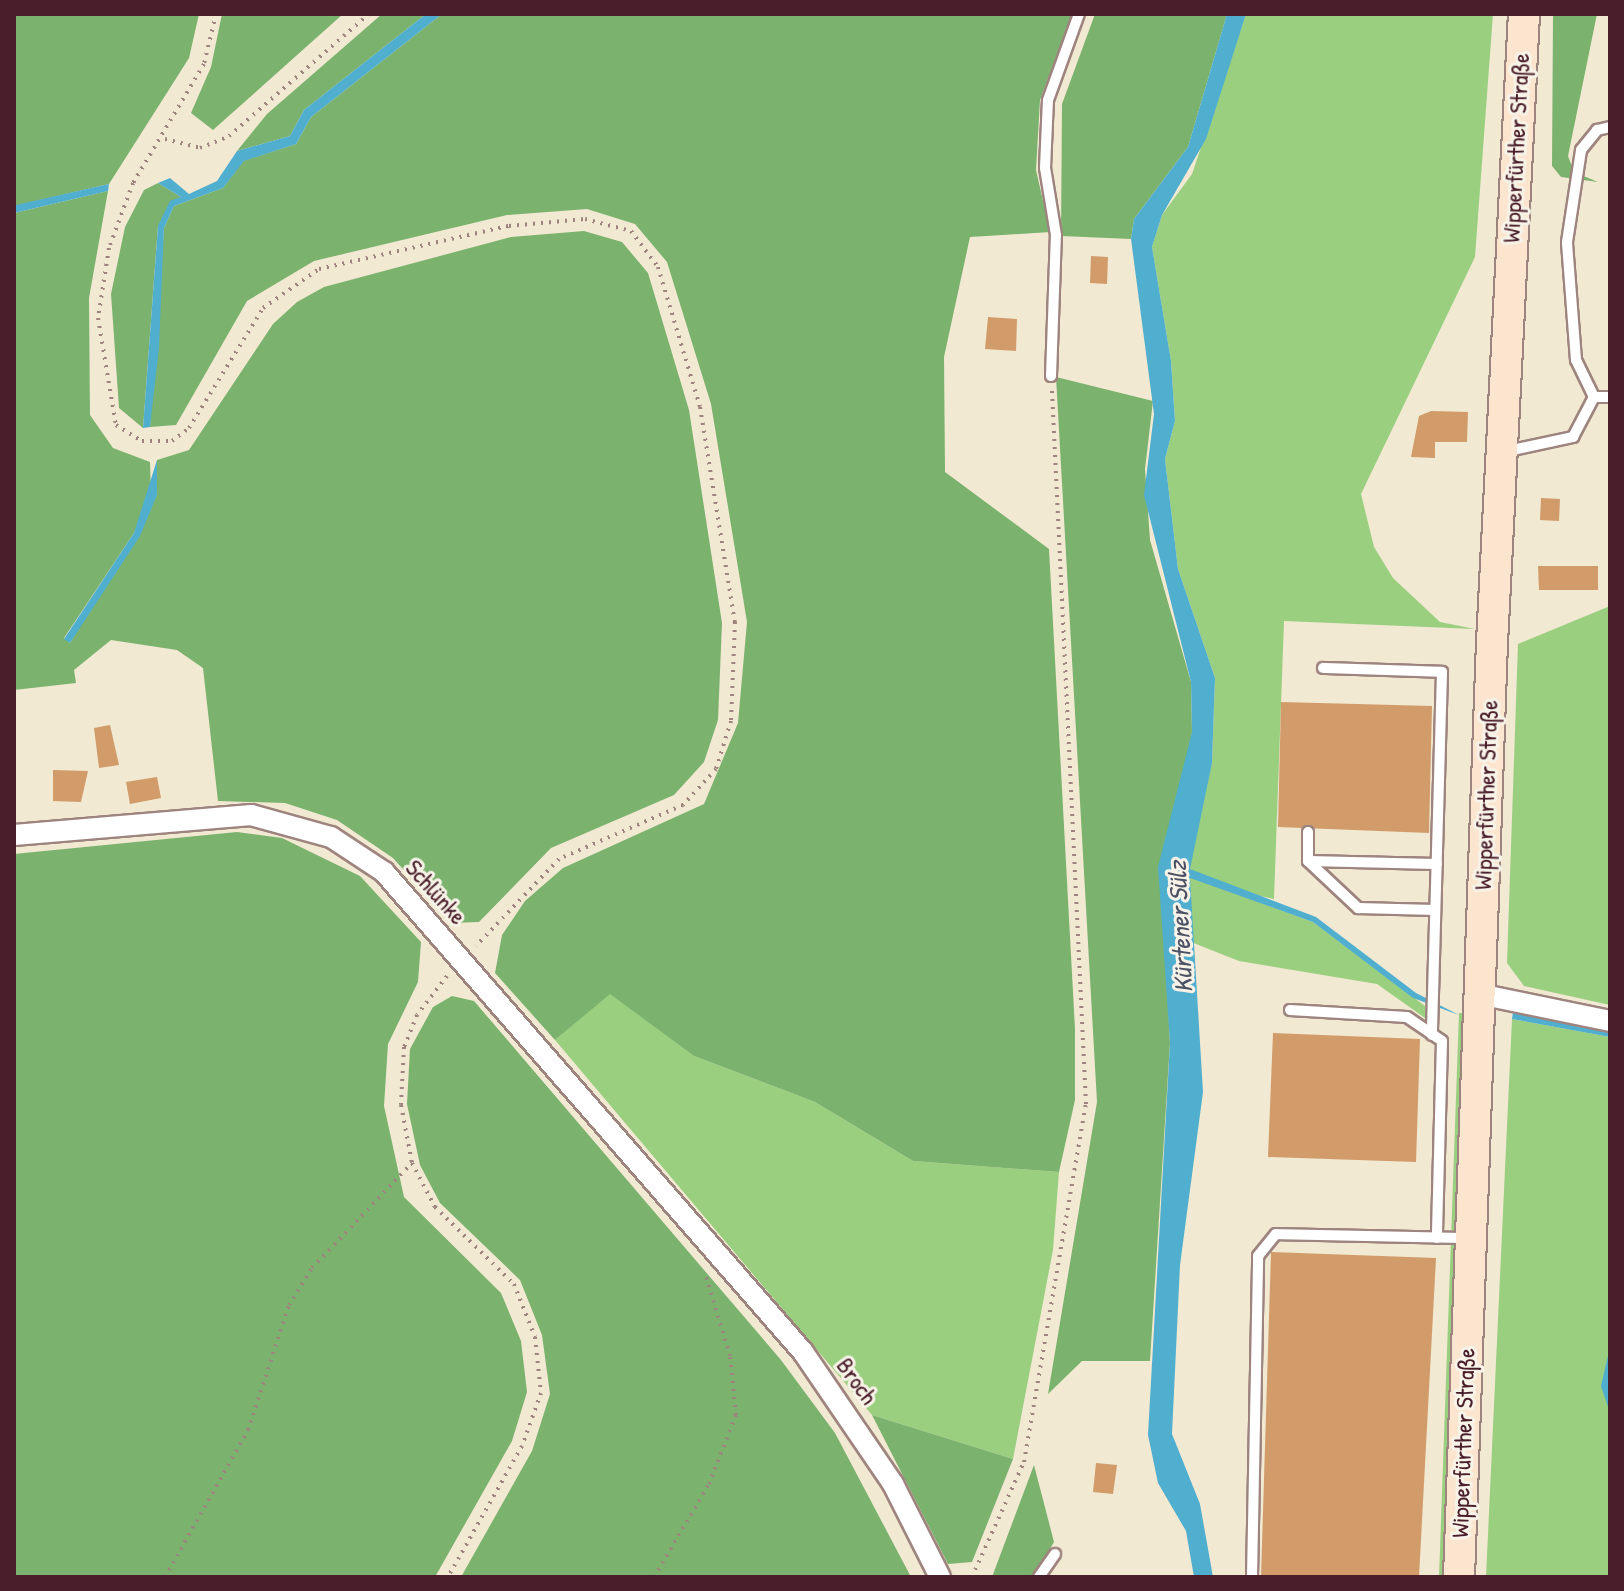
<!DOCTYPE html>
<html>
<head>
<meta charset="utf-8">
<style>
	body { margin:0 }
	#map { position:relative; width:1624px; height:1591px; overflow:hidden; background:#f1e9d2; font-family:"Patrick Hand",sans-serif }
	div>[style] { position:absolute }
	.green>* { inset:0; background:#9acf80 }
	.forest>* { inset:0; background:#7bb26e }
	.water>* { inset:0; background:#50aecf }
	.building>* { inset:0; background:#d19b6a }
	.path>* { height:4px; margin-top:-2px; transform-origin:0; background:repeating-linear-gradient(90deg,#9e847e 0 2px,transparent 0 8px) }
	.roads { filter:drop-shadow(2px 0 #9e847e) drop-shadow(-2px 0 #9e847e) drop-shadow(0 2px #9e847e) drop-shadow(0 -2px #9e847e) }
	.lane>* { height:10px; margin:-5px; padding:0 5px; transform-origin:5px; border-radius:5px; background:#fff }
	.street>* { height:20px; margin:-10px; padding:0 10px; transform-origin:10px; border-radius:10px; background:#fff }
	.secondary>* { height:30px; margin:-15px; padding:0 15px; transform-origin:15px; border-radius:15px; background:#fbe5cf }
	span { translate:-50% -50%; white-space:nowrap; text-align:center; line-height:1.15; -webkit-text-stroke:6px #f7f3e8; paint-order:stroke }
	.street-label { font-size:24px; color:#4a1f2b }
	.water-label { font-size:26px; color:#4c5164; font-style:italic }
	.frame { position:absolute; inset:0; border:16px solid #4a1f2b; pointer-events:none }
</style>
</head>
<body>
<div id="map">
	<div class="green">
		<i style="clip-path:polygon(1246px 14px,1493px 14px,1475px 257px,1361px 494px,1374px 547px,1393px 578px,1440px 622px,1475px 629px,1284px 621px,1274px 899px,1227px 889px,1190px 869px,1190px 843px,1212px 763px,1215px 678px,1178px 569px,1165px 459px,1175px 421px,1171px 361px,1152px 247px,1162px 215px,1192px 174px)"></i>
		<i style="clip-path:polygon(1610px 606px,1610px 1005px,1524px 986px,1507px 963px,1518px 644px)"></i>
		<i style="clip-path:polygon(1190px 877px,1313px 922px,1425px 1006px,1425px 1018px,1377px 984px,1239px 961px,1191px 942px)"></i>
		<i style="clip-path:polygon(610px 993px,694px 1056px,815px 1102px,913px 1161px,1059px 1172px,1053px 1250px,1013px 1459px,872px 1415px,555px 1040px)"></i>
		<i style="clip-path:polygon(1459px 1013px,1468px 1013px,1447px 1577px,1439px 1577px)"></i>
		<i style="clip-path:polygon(1512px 1019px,1610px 1037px,1610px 1577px,1486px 1577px)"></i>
	</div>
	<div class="forest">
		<i style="clip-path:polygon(14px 14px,199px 14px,189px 58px,109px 184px,14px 206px)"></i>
		<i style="clip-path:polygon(222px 14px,343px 14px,213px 130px,191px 113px,211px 67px)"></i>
		<i style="clip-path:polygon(382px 14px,426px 14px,304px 110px,290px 136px,237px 151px,267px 114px)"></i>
		<i style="clip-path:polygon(442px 14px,1072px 14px,1040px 100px,1036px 170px,1050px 232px,970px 237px,944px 357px,945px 472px,1049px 549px,1075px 1029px,1075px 1100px,1059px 1172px,913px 1161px,815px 1102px,694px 1056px,610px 994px,555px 1040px,495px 973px,502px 935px,525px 901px,563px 868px,704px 804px,738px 723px,747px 622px,711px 404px,667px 262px,635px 224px,587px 209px,507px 215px,314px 261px,247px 301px,176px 425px,150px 427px,164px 228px,174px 206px,223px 188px,243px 161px,296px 144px,311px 117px)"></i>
		<i style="clip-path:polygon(1095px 14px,1227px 14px,1188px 147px,1134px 219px,1131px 239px,1061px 236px,1062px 104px)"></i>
		<i style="clip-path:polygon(1553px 14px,1597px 14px,1568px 156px,1574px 172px,1598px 182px,1561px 177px,1552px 166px)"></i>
		<i style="clip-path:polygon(158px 183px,181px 197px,158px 226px,143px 428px,119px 408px,111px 294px,125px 227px,144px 190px)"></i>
		<i style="clip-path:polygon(108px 191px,89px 298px,90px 415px,113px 448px,150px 462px,151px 494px,134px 533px,64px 638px,70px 643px,157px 495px,157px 460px,189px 450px,273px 324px,297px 302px,324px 287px,511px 237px,584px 231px,622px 242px,648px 273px,689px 410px,722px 623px,718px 720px,704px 762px,674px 795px,551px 848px,479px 922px,451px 923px,393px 858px,337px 820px,285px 803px,218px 801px,203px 668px,177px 650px,111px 640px,74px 670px,76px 683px,14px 690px,14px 213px)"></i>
		<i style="clip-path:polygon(1056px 377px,1153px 401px,1145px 469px,1150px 540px,1191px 682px,1192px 732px,1166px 964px,1170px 1043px,1150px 1361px,1082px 1361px,1048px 1394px,1097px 1102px)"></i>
		<i style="clip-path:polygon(237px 832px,282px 838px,360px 876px,421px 942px,418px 982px,388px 1044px,384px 1106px,404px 1197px,501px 1293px,521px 1341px,527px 1392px,512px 1441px,435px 1577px,14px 1577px,14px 854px)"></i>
		<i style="clip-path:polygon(452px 996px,474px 1001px,781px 1360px,835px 1433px,911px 1577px,461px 1577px,532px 1451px,550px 1394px,542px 1335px,520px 1280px,440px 1203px,420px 1165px,407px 1104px,410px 1049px,433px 1007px)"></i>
		<i style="clip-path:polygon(872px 1415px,1013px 1459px,972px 1562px,948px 1564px)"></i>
		<i style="clip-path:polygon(1034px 1465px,1054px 1542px,1033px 1577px,992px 1577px)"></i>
	</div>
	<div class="water">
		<i style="clip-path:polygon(426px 14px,442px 14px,311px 117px,296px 144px,244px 161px,223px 188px,174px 206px,164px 228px,159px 348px,150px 427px,143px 428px,158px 226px,170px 201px,181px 197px,158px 183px,170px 178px,189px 194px,217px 181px,237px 151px,290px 136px,304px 110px)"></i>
		<i style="clip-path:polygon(1227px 14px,1246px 14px,1206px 139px,1162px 215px,1152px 247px,1171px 361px,1175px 421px,1165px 459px,1178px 569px,1215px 678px,1212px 763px,1190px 869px,1316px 917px,1416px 993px,1459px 1015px,1413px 998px,1313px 922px,1190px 878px,1203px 1092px,1180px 1265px,1172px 1434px,1200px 1504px,1213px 1577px,1194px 1577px,1186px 1531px,1158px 1483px,1148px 1435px,1170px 1043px,1158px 867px,1192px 732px,1191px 682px,1144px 495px,1154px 414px,1131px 239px,1134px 219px,1188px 147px)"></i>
		<i style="clip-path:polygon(109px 184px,108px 191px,14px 213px,16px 205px)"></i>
		<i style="clip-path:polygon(157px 460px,157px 495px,140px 536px,70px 643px,64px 639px,134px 533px)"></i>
		<i style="clip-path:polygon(1513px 1012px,1610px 1030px,1610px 1037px,1512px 1019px)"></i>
		<i style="clip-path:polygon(1610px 1347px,1610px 1413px,1601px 1386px)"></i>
	</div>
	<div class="building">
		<i style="clip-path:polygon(1091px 256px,1108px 257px,1107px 284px,1090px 283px)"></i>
		<i style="clip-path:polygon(988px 317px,1017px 319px,1016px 351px,985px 349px)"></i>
		<i style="clip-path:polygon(1431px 411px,1468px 412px,1467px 442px,1435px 442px,1435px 458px,1411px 457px,1419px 416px)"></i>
		<i style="clip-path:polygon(1541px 498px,1560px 499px,1559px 521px,1540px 520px)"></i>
		<i style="clip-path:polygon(1538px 566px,1598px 566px,1598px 590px,1539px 590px)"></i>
		<i style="clip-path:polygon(1281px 702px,1432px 706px,1429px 833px,1278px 827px)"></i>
		<i style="clip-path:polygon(110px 725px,119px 765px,99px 768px,94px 728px)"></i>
		<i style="clip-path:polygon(53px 770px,88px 771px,81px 802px,53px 801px)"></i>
		<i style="clip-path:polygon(157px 777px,161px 798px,130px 804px,126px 782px)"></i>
		<i style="clip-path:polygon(1273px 1033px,1420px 1039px,1416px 1162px,1268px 1157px)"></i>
		<i style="clip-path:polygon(1271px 1252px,1436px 1258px,1419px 1577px,1261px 1577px)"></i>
		<i style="clip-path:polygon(1096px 1463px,1117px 1465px,1113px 1494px,1093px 1492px)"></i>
	</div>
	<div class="path">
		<i style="left:216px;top:14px;width:51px;rotate:103.5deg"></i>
		<i style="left:204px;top:64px;width:139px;rotate:120.8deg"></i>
		<i style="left:133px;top:183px;width:69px;rotate:110.3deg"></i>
		<i style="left:109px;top:248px;width:71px;rotate:98.9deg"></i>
		<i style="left:98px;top:318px;width:109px;rotate:80.5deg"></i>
		<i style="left:116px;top:425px;width:31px;rotate:32deg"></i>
		<i style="left:142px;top:441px;width:30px"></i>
		<i style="left:172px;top:441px;width:21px;rotate:-37deg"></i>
		<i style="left:189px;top:428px;width:141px;rotate:-58.3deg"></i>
		<i style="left:263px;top:308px;width:68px;rotate:-34.9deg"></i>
		<i style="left:319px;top:269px;width:195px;rotate:-12.8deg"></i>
		<i style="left:509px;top:226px;width:76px;rotate:-5.3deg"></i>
		<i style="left:585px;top:219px;width:48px;rotate:14.6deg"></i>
		<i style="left:631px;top:231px;width:45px;rotate:53.1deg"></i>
		<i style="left:658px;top:267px;width:146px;rotate:73.3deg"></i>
		<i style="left:700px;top:407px;width:218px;rotate:80.8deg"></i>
		<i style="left:735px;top:622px;width:99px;rotate:92.3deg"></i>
		<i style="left:731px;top:721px;width:50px;rotate:107.4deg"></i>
		<i style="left:716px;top:769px;width:49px;rotate:132.5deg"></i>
		<i style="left:683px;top:805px;width:135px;rotate:156.5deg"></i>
		<i style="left:559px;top:859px;width:120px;rotate:133.7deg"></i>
		<i style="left:165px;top:139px;width:36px;rotate:14deg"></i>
		<i style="left:200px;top:148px;width:31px;rotate:-22deg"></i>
		<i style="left:229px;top:136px;width:186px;rotate:-41.1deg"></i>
		<i style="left:447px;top:976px;width:49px;rotate:127.6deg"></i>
		<i style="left:417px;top:1015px;width:35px;rotate:112deg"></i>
		<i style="left:404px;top:1047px;width:58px;rotate:93deg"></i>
		<i style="left:401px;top:1105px;width:59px;rotate:79.3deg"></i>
		<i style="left:412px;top:1163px;width:50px;rotate:62.4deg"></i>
		<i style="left:435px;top:1207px;width:110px;rotate:44.3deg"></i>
		<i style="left:514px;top:1284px;width:57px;rotate:68.4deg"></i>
		<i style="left:535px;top:1337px;width:56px;rotate:83.9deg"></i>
		<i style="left:541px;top:1393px;width:56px;rotate:109.7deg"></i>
		<i style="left:522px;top:1446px;width:150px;rotate:119.5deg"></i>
		<i style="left:165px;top:1577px;width:169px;rotate:-60.5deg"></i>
		<i style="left:248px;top:1430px;width:132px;rotate:-71.8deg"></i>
		<i style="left:289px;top:1305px;width:44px;rotate:-58.1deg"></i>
		<i style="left:312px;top:1268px;width:145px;rotate:-46.4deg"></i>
		<i style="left:654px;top:1577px;width:108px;rotate:-59.4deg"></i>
		<i style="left:709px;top:1484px;width:74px;rotate:-68.6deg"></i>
		<i style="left:736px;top:1415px;width:59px;rotate:-95.8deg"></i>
		<i style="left:730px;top:1356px;width:87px;rotate:-106.8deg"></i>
		<i style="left:972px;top:1577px;width:126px;rotate:-65.7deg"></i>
		<i style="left:1024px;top:1462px;width:363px;rotate:-80.2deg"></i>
		<i style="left:1086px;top:1104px;width:714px;rotate:-92.73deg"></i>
	</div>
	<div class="roads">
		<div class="lane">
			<i style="left:1051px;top:376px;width:141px;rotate:-88deg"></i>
			<i style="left:1056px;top:235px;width:68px;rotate:-99.3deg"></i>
			<i style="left:1045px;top:168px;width:68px;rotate:-87.5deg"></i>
			<i style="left:1048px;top:100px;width:91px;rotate:-70.2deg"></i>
			<i style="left:1594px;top:397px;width:41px;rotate:-115.9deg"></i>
			<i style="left:1576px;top:360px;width:118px;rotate:-94.4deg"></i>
			<i style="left:1567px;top:242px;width:93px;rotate:-81.3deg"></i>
			<i style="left:1581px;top:150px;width:26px;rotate:-51deg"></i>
			<i style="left:1597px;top:130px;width:13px;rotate:-13deg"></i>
			<i style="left:1503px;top:452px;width:72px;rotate:-12.1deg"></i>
			<i style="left:1573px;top:437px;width:45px;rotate:-62.3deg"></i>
			<i style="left:1594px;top:397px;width:16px"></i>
			<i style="left:1323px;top:668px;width:119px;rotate:1.9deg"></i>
			<i style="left:1442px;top:672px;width:363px;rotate:91.6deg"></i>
			<i style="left:1308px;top:832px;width:29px;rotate:90deg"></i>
			<i style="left:1308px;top:861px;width:129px;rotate:1.3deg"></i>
			<i style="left:1308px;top:861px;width:69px;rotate:43.2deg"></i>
			<i style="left:1358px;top:908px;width:77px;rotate:1.5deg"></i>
			<i style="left:1290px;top:1010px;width:117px;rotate:3.4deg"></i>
			<i style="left:1407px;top:1017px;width:42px;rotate:34.4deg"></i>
			<i style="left:1442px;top:1041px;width:197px;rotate:91.5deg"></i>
			<i style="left:1039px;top:1577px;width:28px;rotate:-55deg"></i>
			<i style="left:1252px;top:1577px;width:321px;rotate:-88.9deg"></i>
			<i style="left:1258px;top:1256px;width:28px;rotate:-51deg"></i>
			<i style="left:1276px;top:1234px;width:193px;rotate:1.2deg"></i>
		</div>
		<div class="street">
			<i style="left:14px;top:835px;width:238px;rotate:-4.8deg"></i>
			<i style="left:251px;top:815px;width:83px;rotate:15.4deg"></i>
			<i style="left:331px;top:837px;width:64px;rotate:33.4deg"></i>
			<i style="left:384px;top:872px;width:637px;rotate:48.88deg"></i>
			<i style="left:803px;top:1352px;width:160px;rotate:55.7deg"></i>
			<i style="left:893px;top:1484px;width:104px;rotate:63.2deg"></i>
			<i style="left:1479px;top:994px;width:134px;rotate:11.6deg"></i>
		</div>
		<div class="secondary">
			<i style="left:1459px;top:1577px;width:935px;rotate:-87.98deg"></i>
			<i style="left:1492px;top:643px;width:630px;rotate:-87.09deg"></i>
		</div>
	</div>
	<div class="street-label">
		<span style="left:1516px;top:148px;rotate:-87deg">Wipperfürther Straße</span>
		<span style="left:1486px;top:795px;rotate:-88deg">Wipperfürther Straße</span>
		<span style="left:436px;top:892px;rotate:48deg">Schlünke</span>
		<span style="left:857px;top:1381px;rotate:54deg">Broch</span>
		<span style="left:1463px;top:1443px;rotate:-88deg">Wipperfürther Straße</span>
	</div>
	<div class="water-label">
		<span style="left:1180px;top:927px;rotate:-93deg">Kürtener Sülz</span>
	</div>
	<div class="frame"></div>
</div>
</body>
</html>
